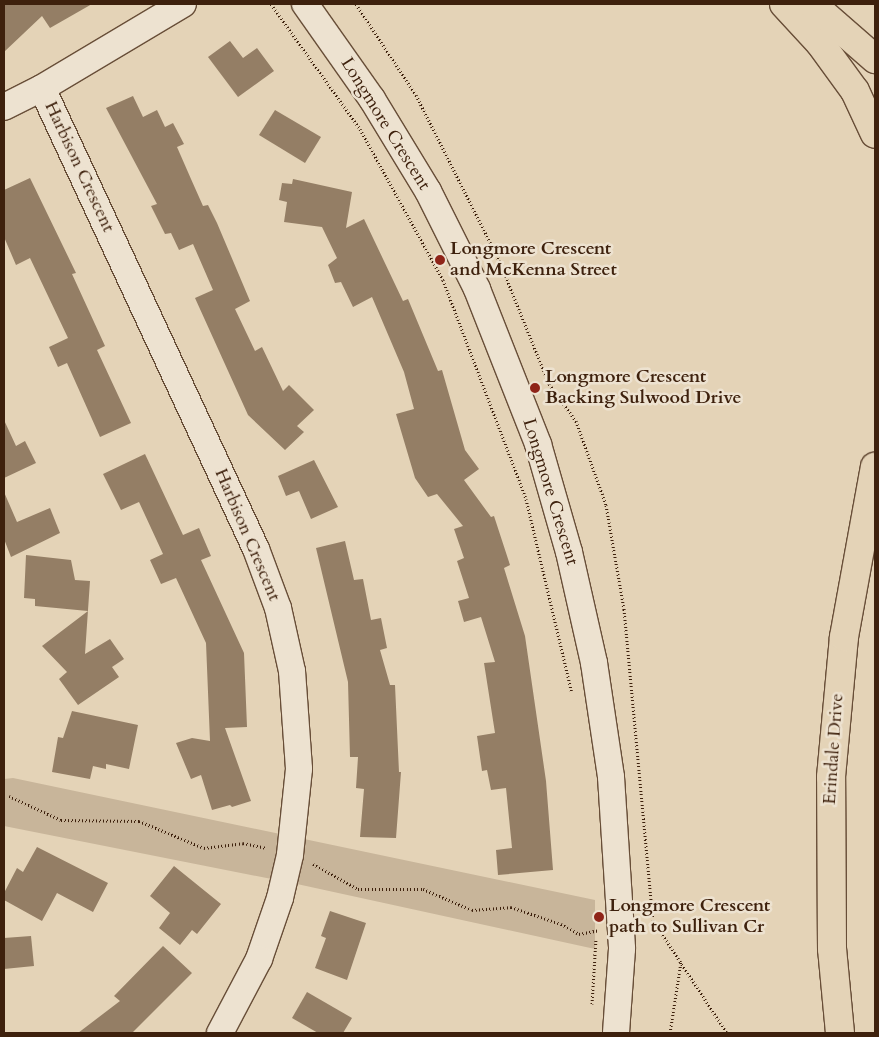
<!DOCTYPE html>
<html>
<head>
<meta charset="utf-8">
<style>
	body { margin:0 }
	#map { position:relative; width:879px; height:1037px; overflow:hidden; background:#e4d3b7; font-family:Cardo,serif }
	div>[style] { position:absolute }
	.green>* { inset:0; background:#c8b59a }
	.building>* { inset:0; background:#947e65 }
	.path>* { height:3px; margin-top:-1.5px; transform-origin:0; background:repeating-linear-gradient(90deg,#3e210d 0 1px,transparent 0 3.5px) }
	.roads { filter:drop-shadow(1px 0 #684e38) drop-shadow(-1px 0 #684e38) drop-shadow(0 1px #684e38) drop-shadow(0 -1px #684e38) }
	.minor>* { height:26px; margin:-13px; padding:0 13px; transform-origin:13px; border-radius:13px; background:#ede2d0 }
	.major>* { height:28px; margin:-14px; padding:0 14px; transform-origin:14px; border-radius:14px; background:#e4d3b7 }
	.dots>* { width:14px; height:14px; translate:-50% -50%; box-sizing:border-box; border:2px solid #ede2d0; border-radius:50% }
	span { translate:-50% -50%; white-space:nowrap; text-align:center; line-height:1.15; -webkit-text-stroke:5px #ede2d0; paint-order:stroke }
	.street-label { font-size:18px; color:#3e210d }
	.poi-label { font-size:18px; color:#3e210d; font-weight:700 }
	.left { translate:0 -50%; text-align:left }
	.frame { position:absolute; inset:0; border:5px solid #3e210d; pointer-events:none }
</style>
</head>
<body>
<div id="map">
	<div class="green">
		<i style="clip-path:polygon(13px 778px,595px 900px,595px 949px,297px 884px,4px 826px,4px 779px)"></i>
	</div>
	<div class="building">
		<i style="clip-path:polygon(4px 4px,92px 4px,50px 28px,42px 16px,4px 52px)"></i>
		<i style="clip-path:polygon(230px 41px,243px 58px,257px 48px,274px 71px,238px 97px,208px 57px)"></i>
		<i style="clip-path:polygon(133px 96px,143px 117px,157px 110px,165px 127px,173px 123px,184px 144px,177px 147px,191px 179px,203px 206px,208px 205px,217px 223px,250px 301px,235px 309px,255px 351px,262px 347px,283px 391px,289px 385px,314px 410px,297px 426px,304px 432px,285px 450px,248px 415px,195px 298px,213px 290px,193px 244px,179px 250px,171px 233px,165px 234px,151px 206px,157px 204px,106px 108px)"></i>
		<i style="clip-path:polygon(275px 110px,321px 137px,305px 163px,259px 135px)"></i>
		<i style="clip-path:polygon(30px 178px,76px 273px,72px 274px,105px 346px,97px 350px,131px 423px,100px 437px,67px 363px,58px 367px,49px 347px,68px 338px,30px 258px,16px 265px,4px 237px,4px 190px)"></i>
		<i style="clip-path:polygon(293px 179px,352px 192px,346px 228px,364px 219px,403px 301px,408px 299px,438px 371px,442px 370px,465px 450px,479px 469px,464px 480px,491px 517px,494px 516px,510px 565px,504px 568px,525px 636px,546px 781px,553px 870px,498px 875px,496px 850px,512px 848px,506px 788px,491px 790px,487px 770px,482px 771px,477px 736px,495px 733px,484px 663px,495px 662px,481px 617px,464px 622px,458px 601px,469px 598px,457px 561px,464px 558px,454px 529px,463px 526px,437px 494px,428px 497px,415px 478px,396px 414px,414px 409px,404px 372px,372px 297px,353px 307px,341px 282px,335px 283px,328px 265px,337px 258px,322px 227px,284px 222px,287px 202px,279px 200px,282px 183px,292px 184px)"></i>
		<i style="clip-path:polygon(4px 420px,16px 446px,25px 441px,36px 463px,4px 478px)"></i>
		<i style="clip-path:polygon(145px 454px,183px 535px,199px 528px,211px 556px,201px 560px,244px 653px,247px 727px,225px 728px,251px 801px,232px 807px,230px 805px,212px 810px,201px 775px,191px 779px,176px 743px,192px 738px,210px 741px,206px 643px,176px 578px,161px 584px,150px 560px,163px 554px,139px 502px,121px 510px,103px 474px)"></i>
		<i style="clip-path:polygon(314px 460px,338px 507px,311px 519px,299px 491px,286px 496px,278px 476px)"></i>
		<i style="clip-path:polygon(4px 492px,17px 522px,50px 508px,60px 533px,11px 557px,4px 539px)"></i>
		<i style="clip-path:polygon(345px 541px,354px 580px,363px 579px,371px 620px,381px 618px,387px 648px,380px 650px,390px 685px,395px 685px,399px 772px,401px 772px,396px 838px,360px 837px,364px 789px,356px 788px,358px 757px,350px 757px,348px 682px,316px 548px)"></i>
		<i style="clip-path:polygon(26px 555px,71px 560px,75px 580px,90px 581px,85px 654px,110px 639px,124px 659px,112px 667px,119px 677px,78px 705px,59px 679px,67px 672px,42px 646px,88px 611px,35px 606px,35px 599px,24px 598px)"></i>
		<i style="clip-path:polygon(72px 711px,138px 725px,129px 769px,106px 764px,106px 769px,93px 766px,90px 779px,52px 772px,58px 737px,63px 738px)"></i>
		<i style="clip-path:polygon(37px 847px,108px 883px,93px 912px,57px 893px,42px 921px,4px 900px,4px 893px,17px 868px,23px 872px)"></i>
		<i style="clip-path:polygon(174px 866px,221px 904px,197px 934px,192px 930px,180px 945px,159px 928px,170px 913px,150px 896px)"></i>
		<i style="clip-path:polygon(330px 911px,366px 923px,347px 980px,315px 968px,326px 938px,321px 936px)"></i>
		<i style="clip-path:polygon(31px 936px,34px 966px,4px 969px,4px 938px)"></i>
		<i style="clip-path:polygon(163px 946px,192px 973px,132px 1033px,78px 1033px,120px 1001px,114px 996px)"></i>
		<i style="clip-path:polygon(307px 992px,352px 1018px,343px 1033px,318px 1033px,292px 1018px)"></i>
	</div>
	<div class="path">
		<i style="left:271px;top:4px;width:153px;rotate:54.5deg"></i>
		<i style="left:360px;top:129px;width:172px;rotate:61.2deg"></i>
		<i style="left:443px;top:280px;width:234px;rotate:69.2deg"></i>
		<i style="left:526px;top:499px;width:199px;rotate:76.7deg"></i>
		<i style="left:356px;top:4px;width:109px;rotate:56.6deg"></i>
		<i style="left:416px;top:95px;width:185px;rotate:63.3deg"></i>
		<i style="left:499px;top:260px;width:134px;rotate:68deg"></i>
		<i style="left:549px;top:384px;width:46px;rotate:53.9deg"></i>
		<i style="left:576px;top:421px;width:89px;rotate:70.3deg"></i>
		<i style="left:606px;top:505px;width:106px;rotate:80.2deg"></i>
		<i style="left:624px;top:609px;width:312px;rotate:84.7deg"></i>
		<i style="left:653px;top:920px;width:135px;rotate:56.8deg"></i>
		<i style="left:9px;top:796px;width:57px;rotate:24.8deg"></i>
		<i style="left:61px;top:820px;width:78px;rotate:0.7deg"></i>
		<i style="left:139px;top:821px;width:70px;rotate:22.6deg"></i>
		<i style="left:204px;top:848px;width:39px;rotate:-7deg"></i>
		<i style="left:243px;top:843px;width:24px;rotate:12deg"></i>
		<i style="left:313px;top:864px;width:51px;rotate:29.1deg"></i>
		<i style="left:358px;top:889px;width:65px"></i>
		<i style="left:423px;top:889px;width:53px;rotate:23.2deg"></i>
		<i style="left:472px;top:910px;width:39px;rotate:-4deg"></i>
		<i style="left:511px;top:907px;width:53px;rotate:18.8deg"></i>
		<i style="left:561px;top:924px;width:21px;rotate:29deg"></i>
		<i style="left:579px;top:934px;width:20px;rotate:-11deg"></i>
		<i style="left:592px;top:1004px;width:66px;rotate:-86.5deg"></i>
		<i style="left:670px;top:1033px;width:72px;rotate:-81.2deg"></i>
	</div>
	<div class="roads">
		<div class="minor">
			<i style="left:305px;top:4px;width:116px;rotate:54.8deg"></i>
			<i style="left:372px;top:99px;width:108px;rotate:58.7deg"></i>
			<i style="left:428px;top:191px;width:110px;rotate:63.4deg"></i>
			<i style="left:477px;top:289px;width:167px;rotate:68.5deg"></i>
			<i style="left:538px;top:444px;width:112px;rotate:74deg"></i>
			<i style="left:569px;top:552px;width:114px;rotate:77.3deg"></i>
			<i style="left:594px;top:663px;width:115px;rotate:81.5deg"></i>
			<i style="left:611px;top:777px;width:172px;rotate:86.3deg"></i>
			<i style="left:622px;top:949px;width:84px;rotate:94.1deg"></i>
			<i style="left:42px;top:88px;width:508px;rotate:65.1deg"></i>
			<i style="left:256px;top:549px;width:63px;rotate:69.6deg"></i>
			<i style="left:278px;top:608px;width:65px;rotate:77.5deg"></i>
			<i style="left:292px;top:671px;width:98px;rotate:85.9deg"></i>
			<i style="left:299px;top:769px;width:86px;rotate:96deg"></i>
			<i style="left:290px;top:855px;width:44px;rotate:103.1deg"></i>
			<i style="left:280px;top:898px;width:65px;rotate:109deg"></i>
			<i style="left:259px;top:959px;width:84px;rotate:117.8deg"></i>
			<i style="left:4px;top:107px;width:42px;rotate:-26.6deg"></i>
			<i style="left:42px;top:88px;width:164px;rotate:-30.8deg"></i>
		</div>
		<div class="major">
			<i style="left:784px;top:4px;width:53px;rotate:47.3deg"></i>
			<i style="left:820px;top:43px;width:59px;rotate:53.9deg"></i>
			<i style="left:855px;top:91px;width:47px;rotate:65.1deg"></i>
			<i style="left:812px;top:4px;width:84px;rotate:41.1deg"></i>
			<i style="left:840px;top:1033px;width:84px;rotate:-95.4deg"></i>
			<i style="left:832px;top:949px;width:172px;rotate:-90.3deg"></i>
			<i style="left:831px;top:777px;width:141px;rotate:-84.7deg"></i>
			<i style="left:844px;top:637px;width:173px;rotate:-79.7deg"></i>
		</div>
	</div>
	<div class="dots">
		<i style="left:440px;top:260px;background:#8f2418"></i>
		<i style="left:535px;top:388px;background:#8f2418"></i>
		<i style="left:599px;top:917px;background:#8f2418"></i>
	</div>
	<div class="street-label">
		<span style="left:385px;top:124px;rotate:58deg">Longmore Crescent</span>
		<span style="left:79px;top:167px;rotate:65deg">Harbison Crescent</span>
		<span style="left:550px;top:492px;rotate:73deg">Longmore Crescent</span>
		<span style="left:247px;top:535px;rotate:67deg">Harbison Crescent</span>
		<span style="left:834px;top:749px;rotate:-86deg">Erindale Drive</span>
	</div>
	<div class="poi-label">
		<span class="left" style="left:450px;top:260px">Longmore Crescent<br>and McKenna Street</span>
		<span class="left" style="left:545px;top:388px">Longmore Crescent<br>Backing Sulwood Drive</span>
		<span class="left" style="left:609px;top:917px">Longmore Crescent<br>path to Sullivan Cr</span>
	</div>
	<div class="frame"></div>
</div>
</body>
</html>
